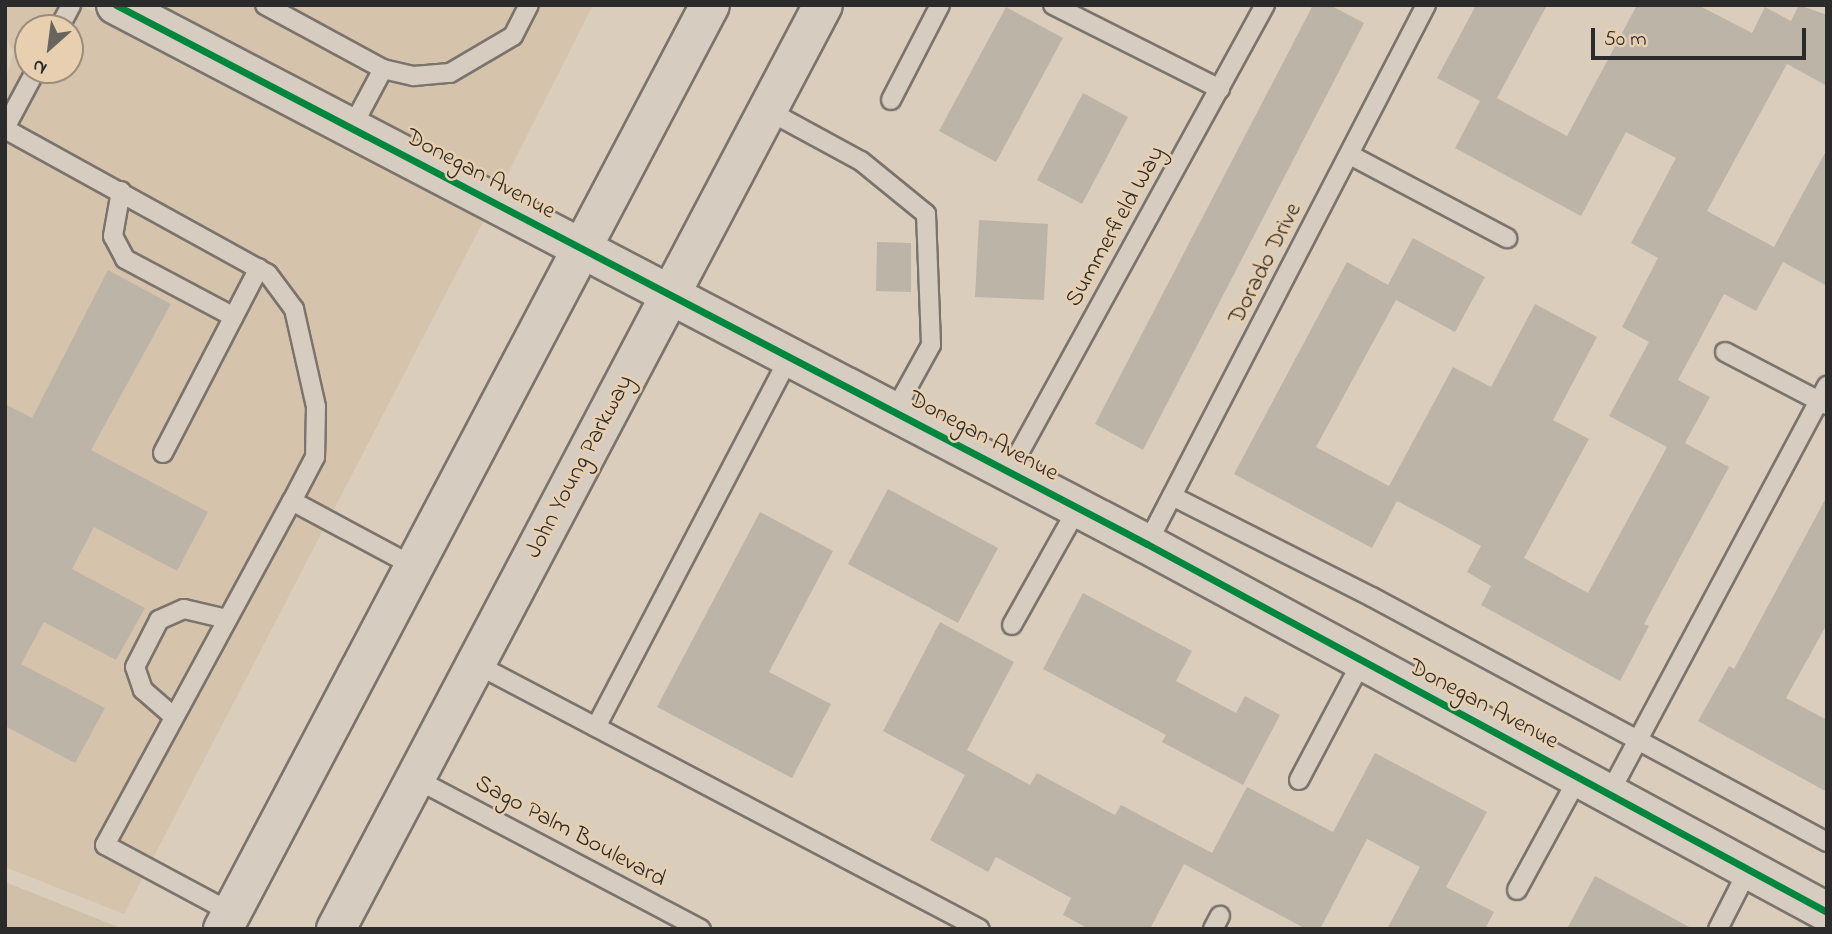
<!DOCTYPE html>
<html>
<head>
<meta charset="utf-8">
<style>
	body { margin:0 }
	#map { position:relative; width:1832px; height:934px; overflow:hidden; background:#dacdbc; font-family:"Indie Flower",sans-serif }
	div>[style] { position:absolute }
	.built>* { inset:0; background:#d5c3ac }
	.green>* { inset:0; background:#d0bfa9 }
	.building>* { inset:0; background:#bdb4a8 }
	.roads { filter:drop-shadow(2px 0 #7a746c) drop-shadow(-2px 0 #7a746c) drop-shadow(0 2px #7a746c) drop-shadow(0 -2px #7a746c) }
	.service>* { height:18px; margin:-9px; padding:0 9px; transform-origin:9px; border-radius:9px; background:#d6ccc0 }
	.tertiary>* { height:38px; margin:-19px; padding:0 19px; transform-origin:19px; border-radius:19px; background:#d6ccc0 }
	.trunk>* { height:38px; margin:-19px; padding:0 19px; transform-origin:19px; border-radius:19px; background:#d6ccc0 }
	.cycleway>* { height:7px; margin:-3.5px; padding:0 3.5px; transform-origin:3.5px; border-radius:3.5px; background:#00873e }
	span { translate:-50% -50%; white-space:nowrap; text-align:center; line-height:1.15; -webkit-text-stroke:5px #e7cfaf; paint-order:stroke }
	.street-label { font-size:24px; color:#2b2b2b }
	.frame { position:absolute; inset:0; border:7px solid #2b2b2b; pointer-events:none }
	.north { position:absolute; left:14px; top:14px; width:70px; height:70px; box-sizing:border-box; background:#e7cfaf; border:2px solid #9c8d7a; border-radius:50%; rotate:208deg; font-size:19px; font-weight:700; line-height:28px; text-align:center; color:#2b2b2b }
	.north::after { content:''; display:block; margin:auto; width:24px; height:32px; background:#68645e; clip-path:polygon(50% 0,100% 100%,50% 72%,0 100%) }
	.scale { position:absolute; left:1591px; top:28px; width:215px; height:32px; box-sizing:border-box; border:4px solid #2b2b2b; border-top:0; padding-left:9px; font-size:21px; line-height:24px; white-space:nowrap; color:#2b2b2b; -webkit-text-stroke:5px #e7cfaf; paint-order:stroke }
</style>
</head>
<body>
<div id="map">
	<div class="built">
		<i style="clip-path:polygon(evenodd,5px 5px,80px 5px,485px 218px,124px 914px,5px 867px,5px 81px,14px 52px,5px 36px,5px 5px,28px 28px,70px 28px,70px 70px,28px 70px,28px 28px)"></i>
		<i style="clip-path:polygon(152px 5px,593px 5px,500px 189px)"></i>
	</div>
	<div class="green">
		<i style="clip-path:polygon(5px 882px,123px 929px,5px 929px)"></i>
	</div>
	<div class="building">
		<i style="clip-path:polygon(1313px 5px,1330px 5px,1364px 23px,1143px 450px,1095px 424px)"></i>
		<i style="clip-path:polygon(1476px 5px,1547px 5px,1497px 98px,1567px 136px,1637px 5px,1698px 5px,1752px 33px,1765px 7px,1791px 21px,1799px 5px,1827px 15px,1827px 86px,1787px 64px,1707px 211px,1774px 247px,1827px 149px,1827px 286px,1783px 262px,1756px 311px,1724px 294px,1678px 380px,1710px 397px,1685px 443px,1729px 467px,1644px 624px,1649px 626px,1620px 681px,1481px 605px,1491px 586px,1467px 572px,1481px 546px,1441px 524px,1397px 501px,1372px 548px,1234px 474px,1347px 262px,1388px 285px,1413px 238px,1485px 277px,1455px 332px,1396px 300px,1316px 447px,1389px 486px,1453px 367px,1491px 387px,1535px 304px,1597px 337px,1553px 420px,1589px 439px,1524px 558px,1588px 593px,1667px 447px,1609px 416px,1649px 342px,1622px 327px,1658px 258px,1631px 243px,1676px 158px,1626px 132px,1581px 216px,1455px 148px,1480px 101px,1437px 78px)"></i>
		<i style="clip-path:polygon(1006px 7px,1063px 38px,996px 162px,939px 131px)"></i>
		<i style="clip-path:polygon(1083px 93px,1128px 117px,1082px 204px,1037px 180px)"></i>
		<i style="clip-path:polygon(979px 220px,1048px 224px,1044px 300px,975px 297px)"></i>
		<i style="clip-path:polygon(877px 242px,911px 243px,911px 292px,876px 291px)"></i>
		<i style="clip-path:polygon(108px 270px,171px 304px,91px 450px,208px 512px,177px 571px,94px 527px,72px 569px,145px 608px,116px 660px,44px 622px,21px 664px,105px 708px,75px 763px,5px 726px,5px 404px,32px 418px)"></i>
		<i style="clip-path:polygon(888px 489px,998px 548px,958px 623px,848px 564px)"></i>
		<i style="clip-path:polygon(1827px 496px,1827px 624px,1786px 698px,1827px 720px,1827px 792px,1698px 721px,1729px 666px,1734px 669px)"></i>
		<i style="clip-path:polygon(760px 512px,833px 551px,769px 672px,831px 704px,792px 778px,657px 707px)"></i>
		<i style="clip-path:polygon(1083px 593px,1192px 651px,1176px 681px,1236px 713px,1245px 696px,1280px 715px,1243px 785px,1162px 742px,1166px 735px,1043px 669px)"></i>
		<i style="clip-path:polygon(940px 622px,1014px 662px,967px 750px,1030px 785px,1037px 773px,1115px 815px,1121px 805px,1212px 853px,1247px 787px,1333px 832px,1375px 753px,1487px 812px,1446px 887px,1494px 912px,1485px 929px,1387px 929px,1420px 867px,1367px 839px,1320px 929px,1306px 929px,1184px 864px,1150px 929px,1089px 929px,1063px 915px,1071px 898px,996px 857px,988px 872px,930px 840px,965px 775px,883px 731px)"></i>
		<i style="clip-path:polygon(1595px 876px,1693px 929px,1567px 929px)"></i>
	</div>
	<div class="roads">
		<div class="service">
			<i style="left:265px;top:5px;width:134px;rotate:28.5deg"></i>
			<i style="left:1053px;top:5px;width:187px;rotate:26.7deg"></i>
			<i style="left:59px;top:28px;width:26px;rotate:-62deg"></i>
			<i style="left:891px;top:100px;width:107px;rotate:-62.7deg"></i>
			<i style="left:767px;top:110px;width:107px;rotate:28.5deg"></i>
			<i style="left:861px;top:161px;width:84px;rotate:39.2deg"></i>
			<i style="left:926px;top:214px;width:131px;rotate:87.8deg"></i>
			<i style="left:931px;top:345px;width:77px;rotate:118.9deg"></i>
			<i style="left:5px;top:128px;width:66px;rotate:-61.9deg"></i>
			<i style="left:5px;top:129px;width:300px;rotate:28.9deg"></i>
			<i style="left:268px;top:274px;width:44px;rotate:53.4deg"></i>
			<i style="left:294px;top:309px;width:100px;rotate:77.3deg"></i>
			<i style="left:316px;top:407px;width:50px;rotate:91.1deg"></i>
			<i style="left:315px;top:457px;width:50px;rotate:117.6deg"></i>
			<i style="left:351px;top:129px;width:68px;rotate:-61.9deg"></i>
			<i style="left:383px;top:69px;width:32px;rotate:13deg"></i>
			<i style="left:414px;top:76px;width:36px;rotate:-5deg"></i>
			<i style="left:450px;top:73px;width:73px;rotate:-30.4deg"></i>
			<i style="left:513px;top:36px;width:35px;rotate:-63deg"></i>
			<i style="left:1350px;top:155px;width:178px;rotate:27.9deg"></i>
			<i style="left:121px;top:191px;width:46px;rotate:100.1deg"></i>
			<i style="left:113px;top:236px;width:26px;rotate:62deg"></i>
			<i style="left:125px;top:259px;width:123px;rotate:28deg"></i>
			<i style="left:1725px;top:352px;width:115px;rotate:27.5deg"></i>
			<i style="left:163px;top:453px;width:208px;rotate:-62.6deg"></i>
			<i style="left:1008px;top:473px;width:534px;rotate:-61.23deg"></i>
			<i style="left:1172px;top:496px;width:224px;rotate:26.8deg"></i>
			<i style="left:1372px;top:597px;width:517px;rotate:28.3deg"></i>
			<i style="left:1147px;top:544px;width:607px;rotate:-62.63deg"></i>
			<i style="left:1012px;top:625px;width:133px;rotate:-60.7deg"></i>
			<i style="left:476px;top:664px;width:569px;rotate:27.74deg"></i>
			<i style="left:173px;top:716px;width:40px;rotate:-139deg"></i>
			<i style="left:143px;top:690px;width:24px;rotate:-109deg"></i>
			<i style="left:135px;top:667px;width:53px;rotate:-62.9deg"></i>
			<i style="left:159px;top:620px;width:27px;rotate:-24deg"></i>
			<i style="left:184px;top:609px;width:44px;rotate:13.1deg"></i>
			<i style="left:596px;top:727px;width:416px;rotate:-62.4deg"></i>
			<i style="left:416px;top:779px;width:322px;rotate:27.8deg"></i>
			<i style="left:1299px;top:780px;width:135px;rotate:-62.1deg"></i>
			<i style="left:1609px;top:794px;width:463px;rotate:-61.9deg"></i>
			<i style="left:1517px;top:890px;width:128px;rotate:-61.4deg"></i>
			<i style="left:232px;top:913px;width:144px;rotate:-151.8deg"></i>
			<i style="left:105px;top:845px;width:392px;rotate:-61.5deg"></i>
			<i style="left:292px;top:501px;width:140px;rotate:28.2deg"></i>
			<i style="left:1213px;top:929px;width:15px;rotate:-62deg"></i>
			<i style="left:1718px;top:929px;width:66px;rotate:-63deg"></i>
		</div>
		<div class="tertiary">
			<i style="left:116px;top:5px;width:1163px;rotate:27.6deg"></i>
			<i style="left:1147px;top:544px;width:773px;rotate:28.42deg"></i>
		</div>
		<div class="trunk">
			<i style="left:223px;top:929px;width:1044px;rotate:-62.21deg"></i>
			<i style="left:336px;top:929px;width:1044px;rotate:-62.21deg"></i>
		</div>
	</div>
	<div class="cycleway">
		<i style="left:116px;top:5px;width:1163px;rotate:27.6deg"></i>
		<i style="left:1147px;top:544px;width:773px;rotate:28.42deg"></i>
	</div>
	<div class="street-label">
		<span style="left:480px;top:175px;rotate:28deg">Donegan Avenue</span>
		<span style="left:1116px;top:227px;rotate:-61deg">Summerfield Way</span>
		<span style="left:1266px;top:264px;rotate:-63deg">Dorado Drive</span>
		<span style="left:983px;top:437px;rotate:28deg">Donegan Avenue</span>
		<span style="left:580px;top:467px;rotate:-62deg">John Young Parkway</span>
		<span style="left:1483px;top:705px;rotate:28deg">Donegan Avenue</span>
		<span style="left:570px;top:832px;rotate:28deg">Sago Palm Boulevard</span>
	</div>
	<div class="frame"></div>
	<div class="north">N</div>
	<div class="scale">50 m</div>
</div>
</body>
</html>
